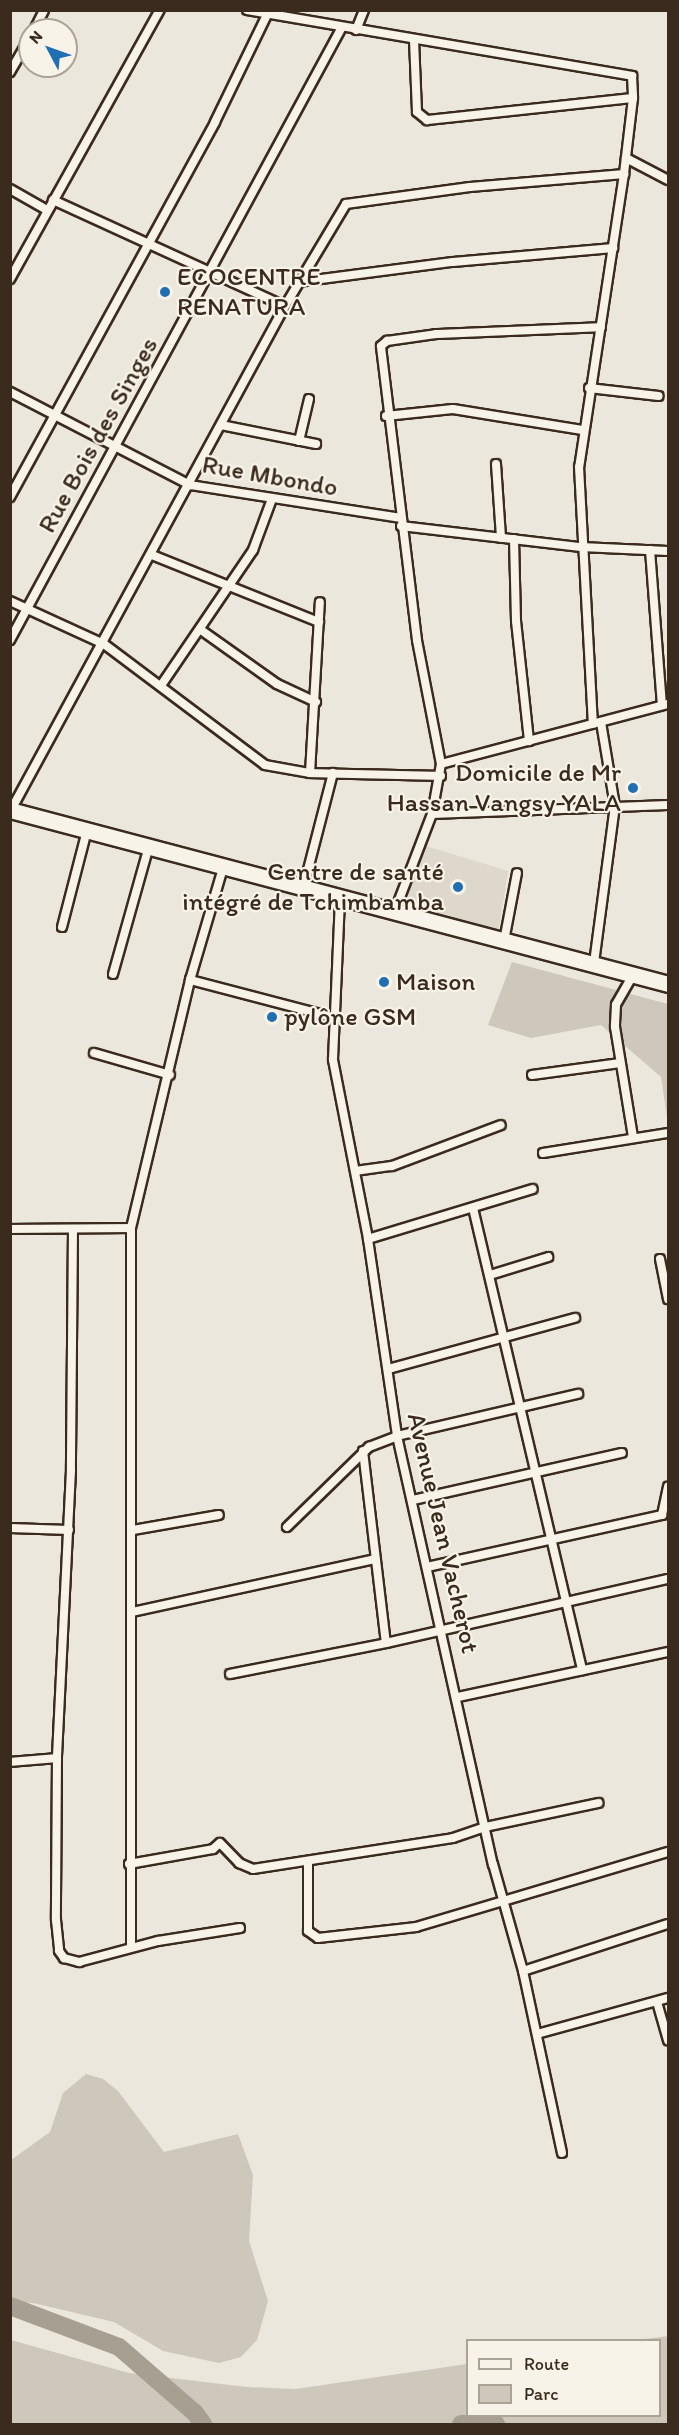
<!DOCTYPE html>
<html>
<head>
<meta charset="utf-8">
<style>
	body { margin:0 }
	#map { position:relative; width:679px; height:2435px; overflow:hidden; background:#ece7dc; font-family:Itim,sans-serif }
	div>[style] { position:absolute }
	.built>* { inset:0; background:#ddd7cc }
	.green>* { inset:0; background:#cec8bc }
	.river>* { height:18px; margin:-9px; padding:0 9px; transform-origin:9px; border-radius:9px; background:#a89f93 }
	.roads { filter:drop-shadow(2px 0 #3b2a1e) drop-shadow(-2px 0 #3b2a1e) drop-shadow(0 2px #3b2a1e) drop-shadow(0 -2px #3b2a1e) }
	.street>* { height:8px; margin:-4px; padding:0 4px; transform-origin:4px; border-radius:4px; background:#f7f3e8 }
	.highway>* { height:15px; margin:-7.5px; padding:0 7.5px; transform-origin:7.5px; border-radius:7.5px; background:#f7f3e8 }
	.dots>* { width:16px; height:16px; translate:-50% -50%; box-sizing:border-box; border:3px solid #f7f3e8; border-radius:50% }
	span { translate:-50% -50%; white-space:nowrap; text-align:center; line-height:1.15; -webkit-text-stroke:4.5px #f7f3e8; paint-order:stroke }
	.poi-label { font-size:26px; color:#3b2a1e }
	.left { translate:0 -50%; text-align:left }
	.right { translate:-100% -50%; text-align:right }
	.street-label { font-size:26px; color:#3b2a1e }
	.frame { position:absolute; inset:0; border:12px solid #3b2a1e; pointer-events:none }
	.legend { position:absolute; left:466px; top:2339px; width:195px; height:78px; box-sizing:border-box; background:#f7f3e8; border:2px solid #aca397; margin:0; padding:8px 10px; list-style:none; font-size:18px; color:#3b2a1e }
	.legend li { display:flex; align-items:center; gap:12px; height:30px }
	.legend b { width:30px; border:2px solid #aca397 }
	.north { position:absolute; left:18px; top:18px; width:60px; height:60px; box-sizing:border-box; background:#f7f3e8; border:2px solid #aca397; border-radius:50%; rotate:311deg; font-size:16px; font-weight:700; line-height:24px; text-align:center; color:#3b2a1e }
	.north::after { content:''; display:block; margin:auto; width:21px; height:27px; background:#1f6fb2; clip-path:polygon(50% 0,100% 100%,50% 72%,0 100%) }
</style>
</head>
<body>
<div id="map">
	<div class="built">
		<i style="clip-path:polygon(423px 845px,508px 871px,498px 933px,406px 904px)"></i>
	</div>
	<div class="green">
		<i style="clip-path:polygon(512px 962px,668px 1004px,668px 1124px,661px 1077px,601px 1025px,531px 1038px,488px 1025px)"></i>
		<i style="clip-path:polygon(86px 2074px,103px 2079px,118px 2091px,164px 2152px,238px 2134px,253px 2175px,249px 2241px,268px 2301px,257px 2340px,241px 2357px,219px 2363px,163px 2351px,114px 2322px,33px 2303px,11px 2302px,11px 2160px,50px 2132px,63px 2093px)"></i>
		<i style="clip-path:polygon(668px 2336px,668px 2424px,11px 2424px,11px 2340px,129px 2373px,247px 2387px,295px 2389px,467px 2364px,468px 2416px,660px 2416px,660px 2340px,638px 2340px)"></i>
	</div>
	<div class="river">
		<i style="left:10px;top:2306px;width:116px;rotate:20.6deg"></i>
		<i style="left:119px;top:2347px;width:101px;rotate:41deg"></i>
		<i style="left:195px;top:2413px;width:14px;rotate:54deg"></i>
		<i style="left:461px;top:2424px;width:35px"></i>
	</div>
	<div class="roads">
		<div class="street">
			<i style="left:247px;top:10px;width:391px;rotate:9.7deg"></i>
			<i style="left:632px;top:76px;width:22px;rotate:87deg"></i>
			<i style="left:633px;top:98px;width:77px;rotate:96.8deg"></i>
			<i style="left:624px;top:174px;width:296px;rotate:98.7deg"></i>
			<i style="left:579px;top:467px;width:257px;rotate:86.9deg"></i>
			<i style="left:34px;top:30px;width:22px;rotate:-63deg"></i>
			<i style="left:356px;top:30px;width:22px;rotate:-68deg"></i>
			<i style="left:414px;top:40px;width:72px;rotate:87.6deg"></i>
			<i style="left:417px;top:112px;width:13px;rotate:39deg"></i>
			<i style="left:427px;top:120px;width:207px;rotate:-6.1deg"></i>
			<i style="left:10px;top:72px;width:39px;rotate:-60deg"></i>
			<i style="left:626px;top:158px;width:47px;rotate:27.6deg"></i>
			<i style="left:10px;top:189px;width:43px;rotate:29.6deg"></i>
			<i style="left:53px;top:200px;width:255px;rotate:24.6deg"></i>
			<i style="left:10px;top:279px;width:308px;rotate:-60.9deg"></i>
			<i style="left:298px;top:282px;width:156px;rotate:-7.4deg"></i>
			<i style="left:453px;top:262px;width:161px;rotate:-5deg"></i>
			<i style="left:589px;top:388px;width:70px;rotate:6.5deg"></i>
			<i style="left:10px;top:392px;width:203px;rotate:27.3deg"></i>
			<i style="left:190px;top:485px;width:213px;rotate:8.9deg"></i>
			<i style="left:386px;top:416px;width:67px;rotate:-6deg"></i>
			<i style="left:453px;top:409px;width:131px;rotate:9.2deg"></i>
			<i style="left:221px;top:425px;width:97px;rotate:11.3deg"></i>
			<i style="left:299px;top:441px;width:43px;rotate:-76.6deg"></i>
			<i style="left:496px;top:464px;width:74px;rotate:86.1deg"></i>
			<i style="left:10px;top:497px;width:427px;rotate:-61.3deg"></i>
			<i style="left:215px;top:122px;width:119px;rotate:-64.1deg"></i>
			<i style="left:401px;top:526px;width:181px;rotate:6.7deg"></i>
			<i style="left:581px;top:547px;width:87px;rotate:2.6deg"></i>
			<i style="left:514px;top:539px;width:82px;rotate:88.6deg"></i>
			<i style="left:516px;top:621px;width:121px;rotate:83.8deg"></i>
			<i style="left:650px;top:550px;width:155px;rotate:85.6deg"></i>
			<i style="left:152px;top:555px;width:180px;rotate:21.9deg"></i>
			<i style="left:10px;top:601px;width:103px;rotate:24.6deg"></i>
			<i style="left:104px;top:644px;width:201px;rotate:36.9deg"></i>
			<i style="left:265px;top:765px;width:46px;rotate:10.1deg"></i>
			<i style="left:310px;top:773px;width:131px;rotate:1.3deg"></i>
			<i style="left:201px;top:630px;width:93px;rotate:35.4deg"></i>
			<i style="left:277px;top:684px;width:43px;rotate:24.8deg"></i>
			<i style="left:10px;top:640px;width:697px;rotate:-61.56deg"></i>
			<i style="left:162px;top:684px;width:162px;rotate:-55.8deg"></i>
			<i style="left:253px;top:550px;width:54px;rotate:-69.6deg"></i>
			<i style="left:441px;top:764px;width:235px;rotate:-14.8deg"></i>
			<i style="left:310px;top:773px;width:171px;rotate:-86.7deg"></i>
			<i style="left:11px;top:810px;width:574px;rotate:-61.47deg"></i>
			<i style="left:285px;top:306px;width:119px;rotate:-59.1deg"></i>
			<i style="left:346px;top:204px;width:125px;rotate:-7.8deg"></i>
			<i style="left:470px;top:187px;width:155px;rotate:-4.8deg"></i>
			<i style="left:432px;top:814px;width:236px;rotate:-2.2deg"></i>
			<i style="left:303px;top:889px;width:120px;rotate:-75.5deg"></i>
			<i style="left:340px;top:899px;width:161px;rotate:92.5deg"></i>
			<i style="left:333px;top:1060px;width:182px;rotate:78.9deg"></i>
			<i style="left:368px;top:1239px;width:199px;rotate:81.6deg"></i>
			<i style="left:397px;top:1436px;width:439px;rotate:77.4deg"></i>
			<i style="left:493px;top:1864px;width:111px;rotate:74.3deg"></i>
			<i style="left:523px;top:1971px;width:186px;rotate:77.9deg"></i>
			<i style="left:394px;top:913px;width:106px;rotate:-69deg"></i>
			<i style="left:432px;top:814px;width:51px;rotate:-79.8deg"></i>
			<i style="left:441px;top:764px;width:126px;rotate:-101deg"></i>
			<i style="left:417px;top:640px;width:296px;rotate:-97deg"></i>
			<i style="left:381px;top:346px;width:8px;rotate:-40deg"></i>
			<i style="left:387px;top:341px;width:49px;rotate:-8.1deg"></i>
			<i style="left:436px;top:334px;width:165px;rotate:-2.4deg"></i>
			<i style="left:62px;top:927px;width:100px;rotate:-75.5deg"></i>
			<i style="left:504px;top:941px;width:69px;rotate:-79.2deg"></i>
			<i style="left:594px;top:963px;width:158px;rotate:-82.4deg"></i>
			<i style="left:615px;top:806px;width:85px;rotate:-99.5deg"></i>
			<i style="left:113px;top:974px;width:133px;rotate:-74.3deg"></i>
			<i style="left:633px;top:975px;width:34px;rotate:120deg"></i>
			<i style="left:616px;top:1005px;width:22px;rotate:93deg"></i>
			<i style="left:615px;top:1027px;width:111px;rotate:80.7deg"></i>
			<i style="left:190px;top:980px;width:147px;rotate:14.6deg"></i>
			<i style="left:94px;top:1053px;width:79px;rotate:16.1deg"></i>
			<i style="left:532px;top:1075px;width:89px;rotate:-7.8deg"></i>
			<i style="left:543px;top:1153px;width:127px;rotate:-9.1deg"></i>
			<i style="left:355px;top:1171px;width:37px;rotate:-8deg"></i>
			<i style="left:392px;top:1166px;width:116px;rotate:-20.6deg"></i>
			<i style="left:473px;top:1208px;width:475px;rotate:76.7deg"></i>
			<i style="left:10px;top:1229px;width:121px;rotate:-0.5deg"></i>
			<i style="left:73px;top:1229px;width:241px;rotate:90.5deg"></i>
			<i style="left:71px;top:1470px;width:288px;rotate:92.8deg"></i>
			<i style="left:57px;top:1758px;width:162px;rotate:90.4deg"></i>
			<i style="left:56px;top:1920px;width:31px;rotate:84deg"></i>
			<i style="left:59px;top:1951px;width:9px;rotate:54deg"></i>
			<i style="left:64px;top:1958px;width:16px;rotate:15deg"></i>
			<i style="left:79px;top:1962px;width:82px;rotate:-14.9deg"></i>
			<i style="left:158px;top:1941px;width:83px;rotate:-9deg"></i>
			<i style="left:368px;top:1239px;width:172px;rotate:-16.9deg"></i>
			<i style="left:660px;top:1259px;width:41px;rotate:78.7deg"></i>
			<i style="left:490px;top:1275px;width:61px;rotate:-17.2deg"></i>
			<i style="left:388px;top:1369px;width:194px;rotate:-15.3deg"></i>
			<i style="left:363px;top:1451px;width:193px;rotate:83.2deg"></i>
			<i style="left:413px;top:1500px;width:214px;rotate:-12.7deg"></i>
			<i style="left:287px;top:1527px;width:115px;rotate:-44.3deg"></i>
			<i style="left:369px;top:1447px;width:30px;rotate:-21deg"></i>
			<i style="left:397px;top:1436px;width:186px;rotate:-13.1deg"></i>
			<i style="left:10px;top:1528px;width:59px;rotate:1.9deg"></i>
			<i style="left:133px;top:1530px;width:87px;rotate:-9.9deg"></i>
			<i style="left:427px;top:1567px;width:241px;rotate:-12.5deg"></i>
			<i style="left:662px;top:1515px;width:29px;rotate:-78deg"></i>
			<i style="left:132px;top:1612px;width:249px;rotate:-12.3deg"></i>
			<i style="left:230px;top:1674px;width:159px;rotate:-11.2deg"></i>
			<i style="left:386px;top:1643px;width:289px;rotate:-12.8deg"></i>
			<i style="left:458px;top:1697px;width:215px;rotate:-12.1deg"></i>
			<i style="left:10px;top:1762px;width:47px;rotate:-4.9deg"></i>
			<i style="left:308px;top:1861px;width:70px;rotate:90deg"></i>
			<i style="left:308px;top:1931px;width:12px;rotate:35deg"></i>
			<i style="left:318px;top:1938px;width:99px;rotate:-6.4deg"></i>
			<i style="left:416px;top:1927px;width:263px;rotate:-16.6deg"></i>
			<i style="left:129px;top:1864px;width:85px;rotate:-10.1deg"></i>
			<i style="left:213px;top:1849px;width:9px;rotate:-41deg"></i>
			<i style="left:220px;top:1843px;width:28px;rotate:46deg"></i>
			<i style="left:239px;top:1863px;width:15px;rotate:23deg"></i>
			<i style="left:253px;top:1869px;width:202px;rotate:-8.8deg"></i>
			<i style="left:453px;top:1838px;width:34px;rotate:-19deg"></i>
			<i style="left:485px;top:1827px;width:116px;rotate:-12deg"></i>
			<i style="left:131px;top:1947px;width:719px;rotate:-90deg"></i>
			<i style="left:131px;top:1228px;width:255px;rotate:-76.6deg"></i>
			<i style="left:190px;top:980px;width:117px;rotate:-73.6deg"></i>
			<i style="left:523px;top:1971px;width:152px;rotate:-18deg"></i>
			<i style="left:657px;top:2002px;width:40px;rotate:74deg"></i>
			<i style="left:537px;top:2034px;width:136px;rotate:-15.4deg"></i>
		</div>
		<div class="highway">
			<i style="left:10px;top:810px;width:681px;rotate:14.81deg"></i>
		</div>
	</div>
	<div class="dots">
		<i style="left:165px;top:292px;background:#1f6fb2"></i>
		<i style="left:633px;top:788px;background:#1f6fb2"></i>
		<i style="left:458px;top:887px;background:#1f6fb2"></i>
		<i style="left:384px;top:982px;background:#1f6fb2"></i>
		<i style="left:272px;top:1017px;background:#1f6fb2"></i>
	</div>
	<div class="poi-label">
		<span class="left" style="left:177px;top:292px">ECOCENTRE<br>RENATURA</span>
		<span class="right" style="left:621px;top:788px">Domicile de Mr<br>Hassan Vangsy YALA</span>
		<span class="right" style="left:444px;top:887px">Centre de santé<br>intégré de Tchimbamba</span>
		<span class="left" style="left:396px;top:982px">Maison</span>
		<span class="left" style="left:284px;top:1017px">pylône GSM</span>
	</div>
	<div class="street-label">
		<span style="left:98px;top:435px;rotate:-61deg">Rue Bois des Singes</span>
		<span style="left:270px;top:476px;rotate:10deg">Rue Mbondo</span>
		<span style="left:443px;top:1533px;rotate:77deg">Avenue Jean Vacherot</span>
	</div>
	<div class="frame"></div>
	<ul class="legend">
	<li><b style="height:8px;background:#f7f3e8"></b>Route</li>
	<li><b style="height:16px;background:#cec8bc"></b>Parc</li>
	</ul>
	<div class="north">N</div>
</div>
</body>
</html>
